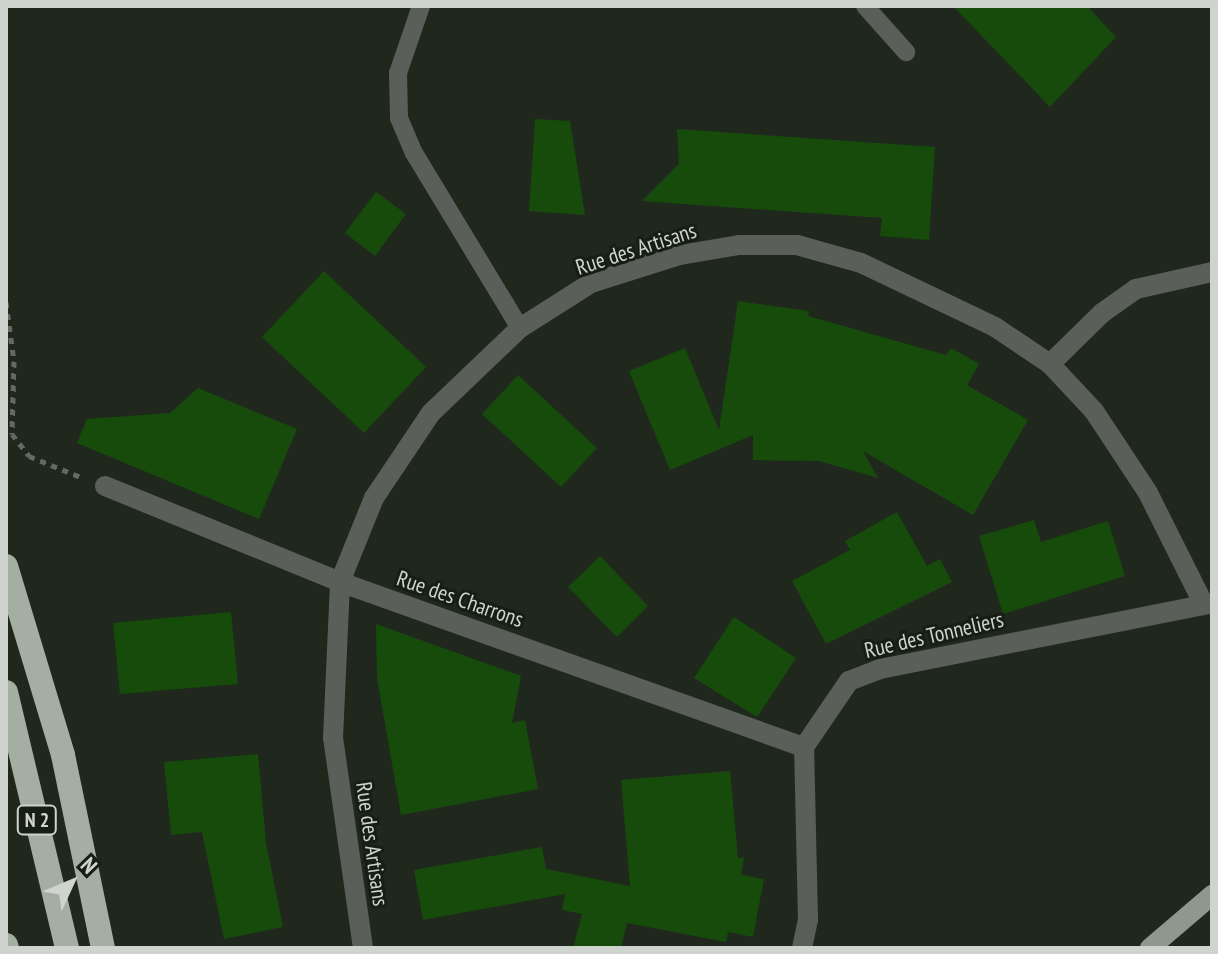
<!DOCTYPE html>
<html>
<head>
<meta charset="utf-8">
<style>
	body { margin:0 }
	#map { position:relative; width:1218px; height:954px; overflow:hidden; background:#20281e; font-family:"PT Sans Narrow",sans-serif }
	div>[style] { position:absolute }
	.building>* { inset:0; background:#164b0c }
	.path>* { height:5px; margin-top:-2.5px; transform-origin:0; background:repeating-linear-gradient(90deg,#636a62 0 6px,transparent 0 12px) }
	.lane>* { height:18px; margin:-9px; padding:0 9px; transform-origin:9px; border-radius:9px; background:#5a5f5a }
	.street>* { height:20px; margin:-10px; padding:0 10px; transform-origin:10px; border-radius:10px; background:#5a5f5a }
	.primary>* { height:20px; margin:-10px; padding:0 10px; transform-origin:10px; border-radius:10px; background:#8f988d }
	.highway>* { height:24px; margin:-12px; padding:0 12px; transform-origin:12px; border-radius:12px; background:#a4aea2 }
	span { translate:-50% -50%; white-space:nowrap; text-align:center; line-height:1.15; -webkit-text-stroke:6px #171f15; paint-order:stroke }
	.shield-label span { padding:2px 6px; background:#171f15; border:2px solid; border-radius:6px; -webkit-text-stroke-width:0 }
	.shield-label { font-size:20px; color:#cfd4ce; font-weight:700 }
	.street-label { font-size:22px; color:#cfd4ce }
	.frame { position:absolute; inset:0; border:8px solid #cfd4ce; pointer-events:none }
	.north { position:absolute; left:32px; top:842px; width:80px; height:80px; -webkit-text-stroke:6px #171f15; paint-order:stroke; rotate:46deg; font-size:22px; font-weight:700; line-height:32px; text-align:center; color:#cfd4ce }
	.north::after { content:''; display:block; margin:auto; width:28px; height:36px; background:#cfd4ce; clip-path:polygon(50% 0,100% 100%,50% 72%,0 100%) }
</style>
</head>
<body>
<div id="map">
	<div class="building">
		<i style="clip-path:polygon(953px 6px,1087px 6px,1116px 37px,1050px 107px)"></i>
		<i style="clip-path:polygon(535px 119px,570px 121px,585px 215px,529px 211px)"></i>
		<i style="clip-path:polygon(677px 129px,935px 147px,929px 240px,880px 236px,882px 218px,642px 201px,679px 164px)"></i>
		<i style="clip-path:polygon(376px 192px,406px 214px,375px 256px,345px 233px)"></i>
		<i style="clip-path:polygon(324px 271px,426px 367px,364px 433px,262px 337px)"></i>
		<i style="clip-path:polygon(738px 301px,809px 311px,808px 316px,946px 355px,951px 348px,979px 364px,967px 385px,1028px 420px,973px 515px,863px 451px,878px 478px,819px 461px,753px 460px,753px 435px,670px 470px,629px 371px,685px 348px,719px 430px)"></i>
		<i style="clip-path:polygon(518px 375px,597px 448px,561px 487px,482px 414px)"></i>
		<i style="clip-path:polygon(198px 388px,297px 429px,259px 519px,77px 443px,87px 419px,170px 413px)"></i>
		<i style="clip-path:polygon(897px 512px,927px 566px,940px 559px,952px 582px,826px 644px,792px 581px,850px 550px,845px 541px)"></i>
		<i style="clip-path:polygon(1034px 520px,1041px 542px,1108px 521px,1125px 576px,1003px 614px,979px 536px)"></i>
		<i style="clip-path:polygon(600px 556px,648px 606px,617px 637px,568px 587px)"></i>
		<i style="clip-path:polygon(231px 612px,238px 684px,120px 694px,113px 623px)"></i>
		<i style="clip-path:polygon(734px 617px,796px 658px,757px 717px,694px 678px)"></i>
		<i style="clip-path:polygon(376px 624px,521px 676px,512px 723px,525px 720px,538px 789px,401px 815px,377px 678px)"></i>
		<i style="clip-path:polygon(258px 754px,266px 843px,283px 927px,224px 939px,202px 832px,171px 835px,164px 762px)"></i>
		<i style="clip-path:polygon(730px 771px,738px 858px,744px 857px,741px 875px,764px 879px,753px 937px,728px 932px,726px 942px,627px 923px,621px 948px,573px 948px,582px 914px,562px 910px,565px 894px,423px 920px,414px 870px,542px 847px,546px 869px,630px 886px,621px 780px)"></i>
	</div>
	<div class="path">
		<i style="left:6px;top:302px;width:60px;rotate:82.3deg"></i>
		<i style="left:14px;top:361px;width:73px;rotate:91.6deg"></i>
		<i style="left:12px;top:434px;width:28px;rotate:52deg"></i>
		<i style="left:29px;top:456px;width:58px;rotate:22.2deg"></i>
	</div>
	<div class="lane">
		<i style="left:421px;top:6px;width:71px;rotate:108.9deg"></i>
		<i style="left:398px;top:73px;width:45px;rotate:88.7deg"></i>
		<i style="left:399px;top:118px;width:38px;rotate:67deg"></i>
		<i style="left:414px;top:153px;width:205px;rotate:58.8deg"></i>
		<i style="left:865px;top:6px;width:62px;rotate:48.3deg"></i>
	</div>
	<div class="street">
		<i style="left:1050px;top:364px;width:73px;rotate:-44.4deg"></i>
		<i style="left:1102px;top:313px;width:42px;rotate:-35.2deg"></i>
		<i style="left:1136px;top:289px;width:78px;rotate:-12.6deg"></i>
		<i style="left:105px;top:486px;width:254px;rotate:22.2deg"></i>
		<i style="left:340px;top:582px;width:492px;rotate:19.6deg"></i>
		<i style="left:363px;top:948px;width:212px;rotate:-98.1deg"></i>
		<i style="left:333px;top:738px;width:156px;rotate:-87.4deg"></i>
		<i style="left:340px;top:582px;width:91px;rotate:-68deg"></i>
		<i style="left:374px;top:498px;width:102px;rotate:-56.2deg"></i>
		<i style="left:431px;top:413px;width:123px;rotate:-43.7deg"></i>
		<i style="left:520px;top:328px;width:84px;rotate:-32.4deg"></i>
		<i style="left:591px;top:283px;width:93px;rotate:-17.5deg"></i>
		<i style="left:680px;top:255px;width:60px;rotate:-9.6deg"></i>
		<i style="left:739px;top:245px;width:58px"></i>
		<i style="left:797px;top:245px;width:66px;rotate:15.7deg"></i>
		<i style="left:861px;top:263px;width:148px;rotate:25.5deg"></i>
		<i style="left:995px;top:327px;width:66px;rotate:33.9deg"></i>
		<i style="left:1050px;top:364px;width:64px;rotate:46.9deg"></i>
		<i style="left:1094px;top:411px;width:98px;rotate:56.6deg"></i>
		<i style="left:1148px;top:493px;width:123px;rotate:63.4deg"></i>
		<i style="left:802px;top:948px;width:29px;rotate:-78deg"></i>
		<i style="left:808px;top:920px;width:173px;rotate:-91.3deg"></i>
		<i style="left:804px;top:747px;width:80px;rotate:-55.7deg"></i>
		<i style="left:849px;top:681px;width:33px;rotate:-21deg"></i>
		<i style="left:880px;top:669px;width:338px;rotate:-11.2deg"></i>
	</div>
	<div class="primary">
		<i style="left:1150px;top:948px;width:82px;rotate:-40.5deg"></i>
	</div>
	<div class="highway">
		<i style="left:6px;top:566px;width:197px;rotate:73.2deg"></i>
		<i style="left:63px;top:755px;width:197px;rotate:78.3deg"></i>
		<i style="left:6px;top:692px;width:263px;rotate:76.6deg"></i>
		<i style="left:6px;top:945px;width:3px;rotate:72deg"></i>
	</div>
	<div class="shield-label">
		<span style="left:37px;top:820px">N 2</span>
	</div>
	<div class="street-label">
		<span style="left:636px;top:249px;rotate:-18deg">Rue des Artisans</span>
		<span style="left:460px;top:599px;rotate:19deg">Rue des Charrons</span>
		<span style="left:934px;top:635px;rotate:-13deg">Rue des Tonneliers</span>
		<span style="left:372px;top:844px;rotate:82deg">Rue des Artisans</span>
	</div>
	<div class="frame"></div>
	<div class="north">N</div>
</div>
</body>
</html>
